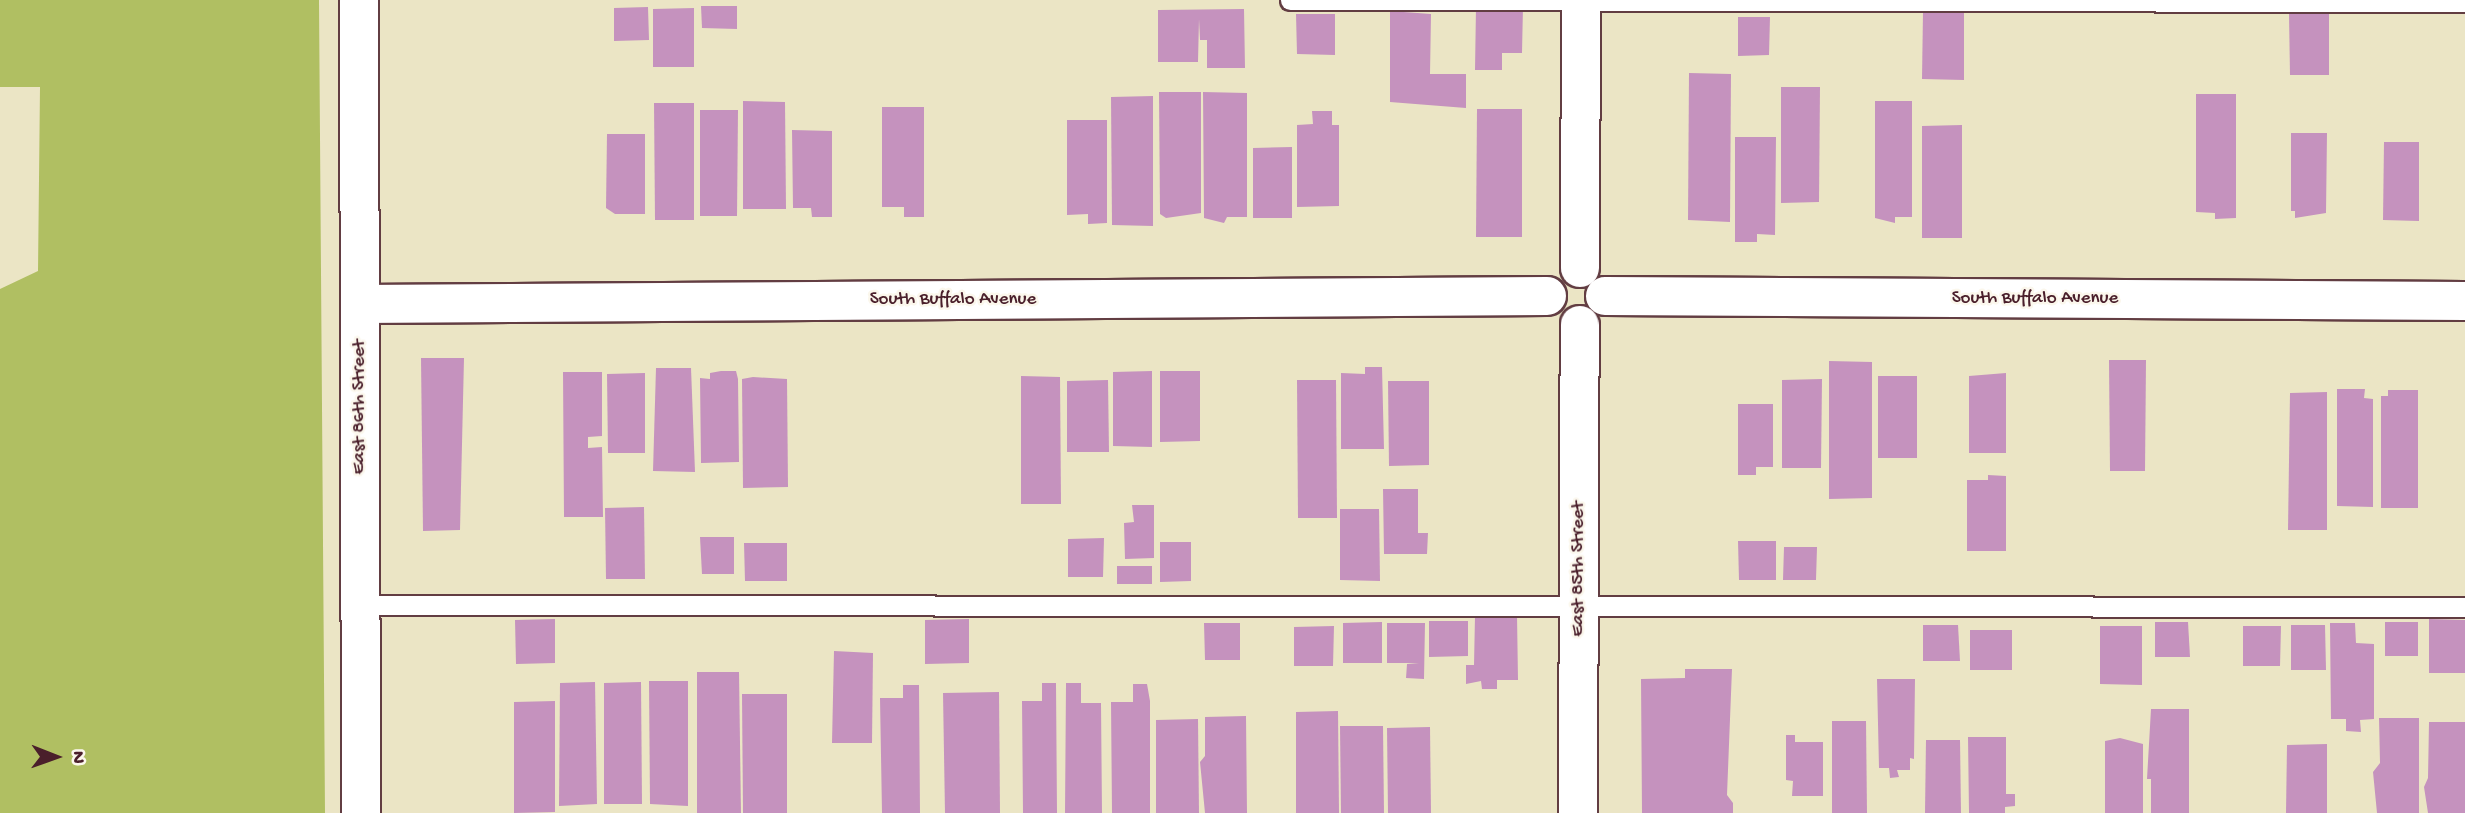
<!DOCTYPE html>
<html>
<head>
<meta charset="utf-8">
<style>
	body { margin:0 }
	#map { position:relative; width:2465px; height:813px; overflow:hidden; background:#ebe5c5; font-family:"Gochi Hand",sans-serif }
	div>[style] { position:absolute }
	.green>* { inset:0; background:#b0bf62 }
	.building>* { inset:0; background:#c592be }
	.roads { filter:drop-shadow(2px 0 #623d42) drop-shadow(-2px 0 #623d42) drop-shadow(0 2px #623d42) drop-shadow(0 -2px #623d42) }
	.lane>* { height:19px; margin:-9.5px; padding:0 9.5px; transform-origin:9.5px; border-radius:9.5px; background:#fff }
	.street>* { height:38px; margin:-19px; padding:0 19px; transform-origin:19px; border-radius:19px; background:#fff }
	span { translate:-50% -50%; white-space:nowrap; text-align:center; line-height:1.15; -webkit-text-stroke:5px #fbf7ec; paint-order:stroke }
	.street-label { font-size:19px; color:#4a1f2b }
	.north { position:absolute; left:21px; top:722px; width:70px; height:70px; -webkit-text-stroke:5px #fbf7ec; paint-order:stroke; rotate:91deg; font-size:19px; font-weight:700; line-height:28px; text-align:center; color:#4a1f2b }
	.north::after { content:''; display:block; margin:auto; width:24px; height:32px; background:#4a1f2b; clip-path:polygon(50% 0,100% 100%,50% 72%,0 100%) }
</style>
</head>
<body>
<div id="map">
	<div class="green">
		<i style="clip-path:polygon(0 0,319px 0,325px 813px,0 813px,0 289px,38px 271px,40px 87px,0 87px)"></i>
	</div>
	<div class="building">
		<i style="clip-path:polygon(701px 6px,737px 6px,737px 29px,702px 28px)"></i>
		<i style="clip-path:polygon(1523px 6px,1522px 53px,1502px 53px,1502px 70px,1475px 70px,1476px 7px)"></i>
		<i style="clip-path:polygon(648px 7px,649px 40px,614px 41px,614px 8px)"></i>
		<i style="clip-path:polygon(694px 8px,694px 67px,653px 67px,653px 9px)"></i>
		<i style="clip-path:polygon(1244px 9px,1245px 68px,1207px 68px,1207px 40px,1200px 40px,1199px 19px,1198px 62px,1158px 62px,1158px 10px)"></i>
		<i style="clip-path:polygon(1390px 11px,1431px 14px,1430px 74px,1466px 74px,1466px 108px,1390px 102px)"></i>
		<i style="clip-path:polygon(1923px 12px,1964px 12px,1964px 80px,1922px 79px)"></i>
		<i style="clip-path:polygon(2329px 13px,2329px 75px,2290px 75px,2289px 14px)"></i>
		<i style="clip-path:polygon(1296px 14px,1335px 14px,1335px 55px,1297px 54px)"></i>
		<i style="clip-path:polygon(1738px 17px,1770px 17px,1769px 55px,1738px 56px)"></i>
		<i style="clip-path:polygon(1689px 73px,1731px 74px,1730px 222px,1688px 220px)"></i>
		<i style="clip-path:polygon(1781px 87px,1820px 87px,1819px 202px,1781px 203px)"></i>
		<i style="clip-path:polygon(1159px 92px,1201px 92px,1201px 213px,1166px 218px,1160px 214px)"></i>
		<i style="clip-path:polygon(1203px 92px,1247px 93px,1247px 217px,1227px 217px,1224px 223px,1204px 218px)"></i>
		<i style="clip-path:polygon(2196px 94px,2236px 94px,2236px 218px,2215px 219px,2215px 213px,2196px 212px)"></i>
		<i style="clip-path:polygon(1153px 96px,1153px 226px,1112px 225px,1111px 97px)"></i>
		<i style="clip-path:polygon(743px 101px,785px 102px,786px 209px,743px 209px)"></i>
		<i style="clip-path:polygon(1875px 101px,1912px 101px,1912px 217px,1895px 217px,1895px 223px,1875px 218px)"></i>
		<i style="clip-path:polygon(654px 103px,694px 103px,694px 220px,655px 220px)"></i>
		<i style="clip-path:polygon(882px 107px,924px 107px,924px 217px,904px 217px,904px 207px,882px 207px)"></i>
		<i style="clip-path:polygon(1477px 109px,1522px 109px,1522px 237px,1476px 237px)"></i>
		<i style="clip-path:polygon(700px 110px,738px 110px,737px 216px,700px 216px)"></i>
		<i style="clip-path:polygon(1312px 111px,1332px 111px,1332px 125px,1339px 125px,1339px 206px,1297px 207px,1297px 125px,1313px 124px)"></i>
		<i style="clip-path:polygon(1067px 120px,1107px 120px,1107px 223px,1088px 224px,1088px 214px,1067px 215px)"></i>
		<i style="clip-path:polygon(1962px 125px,1962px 238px,1922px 238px,1922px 126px)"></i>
		<i style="clip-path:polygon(792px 130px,832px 131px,832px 217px,812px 217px,811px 208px,793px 208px)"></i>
		<i style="clip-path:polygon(2291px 133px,2327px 133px,2326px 213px,2295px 218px,2295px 211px,2291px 211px)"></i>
		<i style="clip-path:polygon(607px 134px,645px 134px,645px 214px,615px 214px,606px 208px)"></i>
		<i style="clip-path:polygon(1735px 137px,1776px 137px,1775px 235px,1757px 234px,1757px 242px,1735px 242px)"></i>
		<i style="clip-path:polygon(2384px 142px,2419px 142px,2419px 221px,2383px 220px)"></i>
		<i style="clip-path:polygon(1292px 147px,1292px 218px,1253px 218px,1253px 148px)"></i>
		<i style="clip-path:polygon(421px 358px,464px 358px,460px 530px,423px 531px)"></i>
		<i style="clip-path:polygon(2109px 360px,2146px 360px,2145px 471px,2110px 471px)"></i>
		<i style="clip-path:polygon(1829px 361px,1872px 362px,1872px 498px,1829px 499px)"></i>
		<i style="clip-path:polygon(1365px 367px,1382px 367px,1384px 449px,1341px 449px,1341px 373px,1365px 374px)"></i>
		<i style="clip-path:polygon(656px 368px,691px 368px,695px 472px,653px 471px)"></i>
		<i style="clip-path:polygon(721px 371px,736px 371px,738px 379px,739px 462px,701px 463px,700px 378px,710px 379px,710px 373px)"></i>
		<i style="clip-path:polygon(1152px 371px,1152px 447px,1113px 446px,1113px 372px)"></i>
		<i style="clip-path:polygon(1160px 371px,1200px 371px,1200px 441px,1160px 442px)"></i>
		<i style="clip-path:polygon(563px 372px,602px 372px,602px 436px,588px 437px,588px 448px,602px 447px,603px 517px,564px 517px)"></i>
		<i style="clip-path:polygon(645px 373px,645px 453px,608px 453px,607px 374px)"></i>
		<i style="clip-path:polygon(2006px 373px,2006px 453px,1969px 453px,1969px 376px)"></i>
		<i style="clip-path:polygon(1021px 376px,1060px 377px,1061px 504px,1021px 504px)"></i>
		<i style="clip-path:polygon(1878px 376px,1917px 376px,1917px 458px,1878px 458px)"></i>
		<i style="clip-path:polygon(753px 377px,787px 379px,788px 487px,743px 488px,742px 379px)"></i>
		<i style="clip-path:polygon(1822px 379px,1821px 468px,1782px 468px,1782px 380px)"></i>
		<i style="clip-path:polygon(1108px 380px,1109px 452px,1067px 452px,1067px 381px)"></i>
		<i style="clip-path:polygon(1297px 380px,1336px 380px,1337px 518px,1298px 518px)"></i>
		<i style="clip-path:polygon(1388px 381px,1429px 381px,1429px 465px,1389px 466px)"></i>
		<i style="clip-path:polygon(2337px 389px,2365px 389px,2364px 398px,2373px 399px,2373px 507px,2337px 506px)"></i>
		<i style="clip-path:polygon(2388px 390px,2418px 390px,2418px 508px,2381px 508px,2381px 396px,2388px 396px)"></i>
		<i style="clip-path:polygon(2327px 392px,2327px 530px,2288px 530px,2290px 393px)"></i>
		<i style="clip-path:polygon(1738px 404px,1773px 404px,1773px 467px,1756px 467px,1756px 475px,1738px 475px)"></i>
		<i style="clip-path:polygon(1988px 475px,2006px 476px,2006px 551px,1967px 551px,1967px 480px,1988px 480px)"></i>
		<i style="clip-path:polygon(1383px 489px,1418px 489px,1418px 533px,1428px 533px,1427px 554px,1384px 554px)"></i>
		<i style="clip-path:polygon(1132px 505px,1154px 505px,1154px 558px,1125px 559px,1124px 523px,1134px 522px)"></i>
		<i style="clip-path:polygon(644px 507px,645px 579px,606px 579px,605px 508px)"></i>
		<i style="clip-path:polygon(1340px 509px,1379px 509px,1380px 581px,1340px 580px)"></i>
		<i style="clip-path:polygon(700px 537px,734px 537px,734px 574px,702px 574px)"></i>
		<i style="clip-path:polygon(1104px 538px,1103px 577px,1068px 577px,1068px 539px)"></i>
		<i style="clip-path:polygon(1738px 541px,1776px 541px,1776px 580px,1739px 580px)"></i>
		<i style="clip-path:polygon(1160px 542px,1191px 542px,1191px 581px,1160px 582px)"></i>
		<i style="clip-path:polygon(744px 543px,787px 543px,787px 581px,745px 581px)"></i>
		<i style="clip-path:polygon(1784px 547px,1817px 547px,1816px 580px,1783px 580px)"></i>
		<i style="clip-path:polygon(1117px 566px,1152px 566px,1152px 584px,1117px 584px)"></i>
		<i style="clip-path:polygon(1517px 615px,1518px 680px,1497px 680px,1497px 689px,1482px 689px,1481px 681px,1466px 684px,1466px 665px,1474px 665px,1475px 616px)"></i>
		<i style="clip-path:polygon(555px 619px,555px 663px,516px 664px,515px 620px)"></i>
		<i style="clip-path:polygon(969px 619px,969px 663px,925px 664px,925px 620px)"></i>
		<i style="clip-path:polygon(2429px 619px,2465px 620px,2465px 673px,2429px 673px)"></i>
		<i style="clip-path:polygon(1429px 621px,1468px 621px,1468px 656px,1429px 657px)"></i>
		<i style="clip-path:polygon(1382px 622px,1382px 663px,1343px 663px,1343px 623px)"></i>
		<i style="clip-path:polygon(2155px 622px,2188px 622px,2190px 657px,2155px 657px)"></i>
		<i style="clip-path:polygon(2385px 622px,2418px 622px,2418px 656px,2385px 656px)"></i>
		<i style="clip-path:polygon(1204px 623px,1240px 623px,1240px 660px,1205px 660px)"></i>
		<i style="clip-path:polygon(1387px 623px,1425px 623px,1424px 679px,1406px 678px,1407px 664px,1419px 663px,1387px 663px)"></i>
		<i style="clip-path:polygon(2330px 623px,2355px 623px,2356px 643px,2374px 644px,2374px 719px,2360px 720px,2361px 732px,2346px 731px,2346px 719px,2331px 719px)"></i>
		<i style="clip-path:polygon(1923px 625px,1958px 625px,1960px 661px,1923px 661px)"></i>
		<i style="clip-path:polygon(2291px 625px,2325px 625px,2326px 670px,2291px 670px)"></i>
		<i style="clip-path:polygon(1334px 626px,1333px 666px,1294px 666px,1294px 627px)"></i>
		<i style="clip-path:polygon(2100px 626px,2142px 626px,2142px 685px,2100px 684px)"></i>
		<i style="clip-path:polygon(2243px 626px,2281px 626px,2280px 666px,2243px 666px)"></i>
		<i style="clip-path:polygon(1970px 630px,2012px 630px,2012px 670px,1970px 670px)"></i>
		<i style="clip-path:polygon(834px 651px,873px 653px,872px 743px,832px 743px)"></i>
		<i style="clip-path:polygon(1685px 669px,1732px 669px,1727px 795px,1733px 803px,1733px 813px,1642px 813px,1641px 679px,1685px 678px)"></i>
		<i style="clip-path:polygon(697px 672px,739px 672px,741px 813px,697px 813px)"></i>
		<i style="clip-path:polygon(1877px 679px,1915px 679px,1914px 759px,1910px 758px,1910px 770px,1897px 770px,1899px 777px,1890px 778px,1889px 768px,1879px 768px)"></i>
		<i style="clip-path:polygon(649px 681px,688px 681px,688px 806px,650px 804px)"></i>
		<i style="clip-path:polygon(595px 682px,597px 804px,559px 806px,560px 683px)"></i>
		<i style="clip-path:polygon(641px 682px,642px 804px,604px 804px,604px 683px)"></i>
		<i style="clip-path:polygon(1042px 683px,1056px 683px,1057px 813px,1023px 813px,1022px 701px,1042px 701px)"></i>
		<i style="clip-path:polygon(1066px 683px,1081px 683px,1081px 703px,1101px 703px,1102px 813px,1065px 813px)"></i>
		<i style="clip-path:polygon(1133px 684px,1147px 684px,1150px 701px,1150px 813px,1112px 813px,1111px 702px,1133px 702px)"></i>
		<i style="clip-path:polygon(903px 685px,919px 685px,920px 813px,882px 813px,880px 698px,903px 698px)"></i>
		<i style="clip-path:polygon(999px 692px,1000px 813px,945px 813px,943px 693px)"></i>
		<i style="clip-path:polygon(742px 694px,787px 694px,787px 813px,743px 813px)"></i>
		<i style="clip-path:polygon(555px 701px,555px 812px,514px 813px,514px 702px)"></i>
		<i style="clip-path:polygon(2151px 709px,2189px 709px,2189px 813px,2151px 813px,2151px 779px,2147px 779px)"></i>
		<i style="clip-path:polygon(1338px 711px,1339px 813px,1296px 813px,1296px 712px)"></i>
		<i style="clip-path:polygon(1246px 716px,1247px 813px,1205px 813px,1200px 762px,1205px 756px,1205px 717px)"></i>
		<i style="clip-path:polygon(2379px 718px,2419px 718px,2419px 813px,2377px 813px,2373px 772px,2380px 763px)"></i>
		<i style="clip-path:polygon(1198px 719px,1199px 813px,1156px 813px,1156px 720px)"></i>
		<i style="clip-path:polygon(1832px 721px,1866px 721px,1867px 813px,1832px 813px)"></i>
		<i style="clip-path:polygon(2429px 722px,2465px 722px,2465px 813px,2428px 813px,2424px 787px,2428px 778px)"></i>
		<i style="clip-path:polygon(1340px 726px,1383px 726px,1384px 813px,1341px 813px)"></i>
		<i style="clip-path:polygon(1430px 727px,1431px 813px,1388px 813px,1387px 728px)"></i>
		<i style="clip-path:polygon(1786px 735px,1795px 735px,1795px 742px,1823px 742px,1823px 796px,1792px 796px,1793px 781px,1786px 780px)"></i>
		<i style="clip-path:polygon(1968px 737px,2006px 737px,2006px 794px,2015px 794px,2015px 806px,2005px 807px,2005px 813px,1969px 813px)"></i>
		<i style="clip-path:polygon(2120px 738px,2143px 744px,2143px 813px,2105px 813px,2105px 741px)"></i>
		<i style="clip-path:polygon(1926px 740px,1960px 740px,1961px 813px,1925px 813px)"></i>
		<i style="clip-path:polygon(2327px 744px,2327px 813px,2286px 813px,2287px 745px)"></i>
	</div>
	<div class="roads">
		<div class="lane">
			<i style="left:1290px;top:0;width:1175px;rotate:0.1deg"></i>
			<i style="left:360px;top:605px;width:2105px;rotate:0.05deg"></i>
		</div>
		<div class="street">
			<i style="left:359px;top:0;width:813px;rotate:89.86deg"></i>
			<i style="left:1580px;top:268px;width:268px;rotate:-89.8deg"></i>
			<i style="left:1605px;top:296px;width:860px;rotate:0.33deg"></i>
			<i style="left:360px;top:304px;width:1187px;rotate:-0.39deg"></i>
			<i style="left:1578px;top:813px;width:488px;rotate:-89.8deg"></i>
		</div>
	</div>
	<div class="street-label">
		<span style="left:2035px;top:299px">South Buffalo Avenue</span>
		<span style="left:953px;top:300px">South Buffalo Avenue</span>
		<span style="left:360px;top:407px;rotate:-90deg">East 86th Street</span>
		<span style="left:1579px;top:569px;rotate:-90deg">East 85th Street</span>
	</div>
	<div class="north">N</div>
</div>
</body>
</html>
